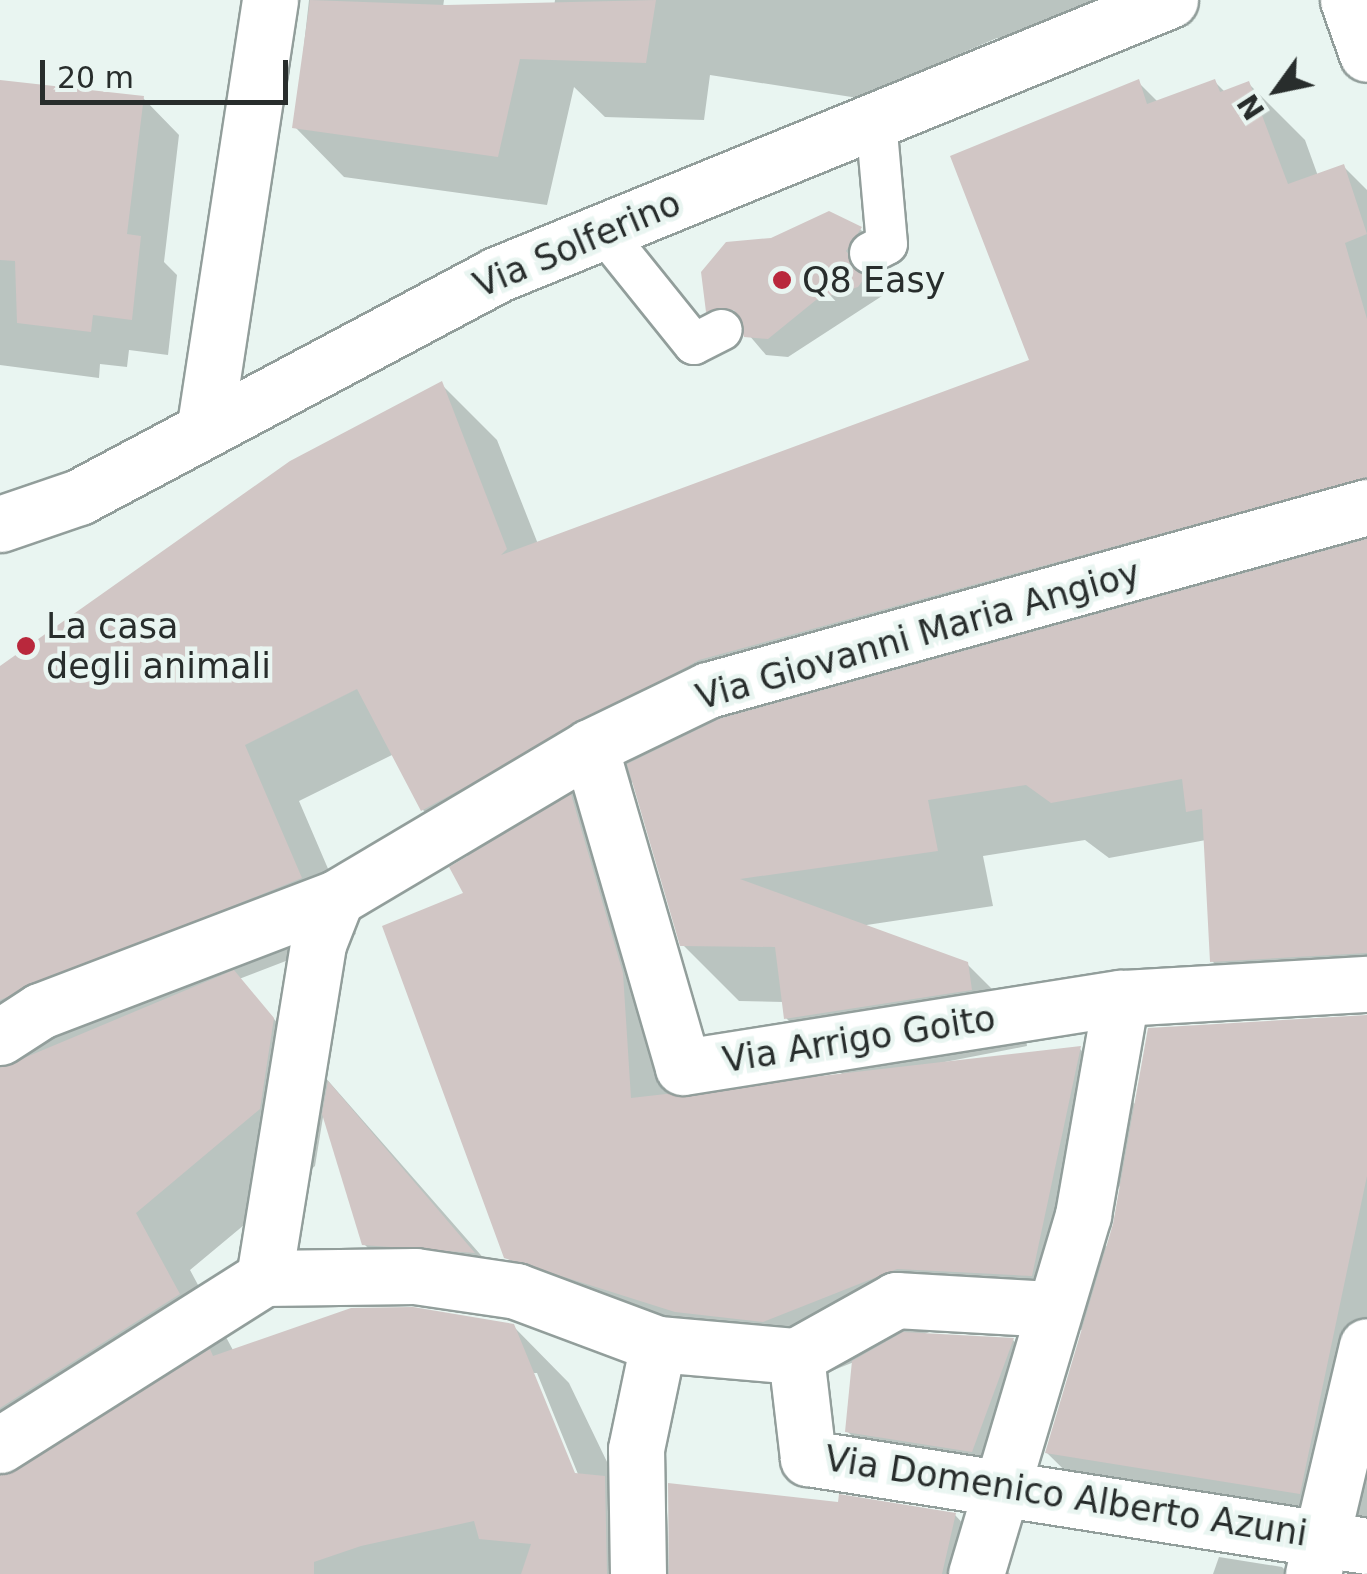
<!DOCTYPE html>
<html>
<head>
<meta charset="utf-8">
<style>
	body { margin:0 }
	#map { position:relative; width:1367px; height:1574px; overflow:hidden; background:#e9f5f1; font-family:"DejaVu Sans",sans-serif }
	div>[style] { position:absolute }
	.shadow>* { inset:0; background:#0003 }
	.building>* { inset:0; background:#d1c6c5 }
	.roads { filter:drop-shadow(2px 0 #929e9b) drop-shadow(-2px 0 #929e9b) drop-shadow(0 2px #929e9b) drop-shadow(0 -2px #929e9b) }
	.lane>* { height:40px; margin:-20px; padding:0 20px; transform-origin:20px; border-radius:20px; background:#fff }
	.street>* { height:55px; margin:-27.5px; padding:0 27.5px; transform-origin:27.5px; border-radius:27.5px; background:#fff }
	.secondary>* { height:55px; margin:-27.5px; padding:0 27.5px; transform-origin:27.5px; border-radius:27.5px; background:#fff }
	.dots>* { width:28px; height:28px; translate:-50% -50%; box-sizing:border-box; border:5px solid #e9f5f1; border-radius:50% }
	span { translate:-50% -50%; white-space:nowrap; text-align:center; line-height:1.15; -webkit-text-stroke:9px #e9f5f1; paint-order:stroke }
	.street-label { font-size:35px; color:#282d2c }
	.poi-label { font-size:35px; color:#282d2c }
	.left { translate:0 -50%; text-align:left }
	.north { position:absolute; left:1227px; top:40px; width:100px; height:100px; -webkit-text-stroke:8px #e9f5f1; paint-order:stroke; rotate:237deg; font-size:28px; font-weight:700; line-height:40px; text-align:center; color:#282d2c }
	.north::after { content:''; display:block; margin:auto; width:35px; height:45px; background:#282d2c; clip-path:polygon(50% 0,100% 100%,50% 72%,0 100%) }
	.scale { position:absolute; left:40px; top:60px; width:248px; height:45px; box-sizing:border-box; border:5px solid #282d2c; border-top:0; padding-left:12px; font-size:30px; line-height:35px; white-space:nowrap; color:#282d2c; -webkit-text-stroke:8px #e9f5f1; paint-order:stroke }
</style>
</head>
<body>
<div id="map">
	<div class="shadow">
		<i style="clip-path:polygon(309px 0,444px 0,443px 7px,549px 40px,555px 0,1143px 0,1015px 57px,997px 38px,858px 98px,710px 75px,704px 120px,605px 117px,574px 87px,547px 205px,344px 177px,295px 127px)"></i>
		<i style="clip-path:polygon(evenodd,1138px 82px,1159px 103px,1215px 82px,1226px 93px,1249px 84px,1305px 140px,1318px 176px,1344px 167px,1367px 190px,1367px 1011px,1269px 1017px,1212px 961px,1206px 840px,1109px 858px,1085px 840px,983px 856px,993px 906px,860px 926px,967px 964px,1024px 1021px,1027px 1046px,914px 1068px,1080px 1049px,1136px 1105px,1367px 1018px,1367px 1517px,1353px 1558px,1104px 1509px,1047px 1453px,1084px 1330px,953px 1323px,922px 1335px,1013px 1340px,1049px 1377px,1009px 1487px,884px 1468px,847px 1431px,854px 1362px,819px 1376px,562px 1312px,506px 1256px,466px 895px,470px 858px,423px 810px,394px 754px,299px 801px,356px 934px,239px 979px,529px 1310px,423px 1303px,364px 1244px,324px 1111px,315px 1166px,190px 1270px,234px 1352px,513px 1326px,569px 1383px,661px 1574px,0 1574px,0 668px,291px 463px,441px 384px,497px 440px,538px 544px,1032px 362px,1138px 82px,635px 781px,683px 945px,739px 1001px,784px 1002px,786px 1018px,844px 1076px,682px 1095px,583px 810px,635px 781px,1138px 82px,1117px 1186px,1122px 1187px,1109px 1247px,1105px 1246px,1117px 1186px,1138px 82px,531px 1373px,537px 1373px,582px 1484px,578px 1486px,531px 1373px)"></i>
		<i style="clip-path:polygon(143px 98px,179px 135px,164px 262px,177px 275px,168px 355px,129px 350px,127px 367px,100px 364px,99px 378px,0 365px,0 210px)"></i>
		<i style="clip-path:polygon(evenodd,860px 229px,879px 248px,864px 274px,882px 296px,788px 357px,766px 355px,743px 328px,727px 330px,708px 310px,704px 273px,860px 229px,747px 306px,747px 311px,718px 313px,718px 308px,747px 306px)"></i>
		<i style="clip-path:polygon(670px 1486px,955px 1515px,1010px 1574px,668px 1574px)"></i>
		<i style="clip-path:polygon(1219px 1557px,1282px 1567px,1289px 1574px,1213px 1574px)"></i>
	</div>
	<div class="building">
		<i style="clip-path:polygon(310px 0,446px 5px,656px 0,646px 63px,520px 59px,498px 157px,292px 128px)"></i>
		<i style="clip-path:polygon(1139px 79px,1147px 104px,1215px 79px,1220px 92px,1249px 81px,1288px 184px,1344px 164px,1367px 234px,1345px 243px,1367px 319px,1367px 477px,699px 660px,421px 811px,357px 689px,245px 745px,302px 878px,0 1000px,0 666px,290px 461px,442px 381px,507px 549px,501px 555px,1029px 360px,950px 156px)"></i>
		<i style="clip-path:polygon(0 80px,144px 96px,127px 234px,141px 236px,132px 320px,93px 315px,91px 332px,17px 323px,15px 261px,0 260px)"></i>
		<i style="clip-path:polygon(829px 211px,862px 227px,846px 251px,866px 276px,858px 287px,816px 300px,768px 339px,744px 337px,734px 310px,706px 312px,701px 272px,726px 242px,771px 238px)"></i>
		<i style="clip-path:polygon(1367px 539px,1367px 953px,1210px 962px,1202px 809px,1186px 812px,1182px 779px,1051px 803px,1026px 785px,928px 800px,938px 851px,740px 879px,968px 962px,972px 990px,784px 1019px,775px 947px,680px 946px,627px 764px,719px 719px)"></i>
		<i style="clip-path:polygon(571px 794px,623px 973px,631px 1098px,1081px 1046px,1032px 1276px,897px 1269px,763px 1322px,675px 1312px,504px 1258px,382px 926px,463px 893px,449px 867px)"></i>
		<i style="clip-path:polygon(234px 970px,274px 1018px,260px 1109px,136px 1213px,180px 1294px,0 1408px,0 1068px)"></i>
		<i style="clip-path:polygon(1367px 1015px,1367px 1176px,1300px 1494px,1045px 1453px,1113px 1224px,1148px 1028px)"></i>
		<i style="clip-path:polygon(328px 1081px,475px 1253px,362px 1245px,322px 1114px)"></i>
		<i style="clip-path:polygon(413px 1307px,514px 1324px,575px 1473px,605px 1476px,607px 1574px,521px 1574px,531px 1544px,479px 1539px,474px 1521px,361px 1546px,314px 1562px,314px 1574px,0 1574px,0 1476px,210px 1349px,213px 1356px,351px 1308px)"></i>
		<i style="clip-path:polygon(903px 1332px,1014px 1338px,972px 1452px,845px 1432px,852px 1361px)"></i>
		<i style="clip-path:polygon(668px 1483px,838px 1502px,839px 1494px,956px 1513px,942px 1574px,669px 1574px)"></i>
	</div>
	<div class="roads">
		<div class="lane">
			<i style="left:603px;top:231px;width:145px;rotate:51.2deg"></i>
			<i style="left:694px;top:344px;width:31px;rotate:-27deg"></i>
			<i style="left:870px;top:253px;width:19px;rotate:-28deg"></i>
			<i style="left:887px;top:244px;width:124px;rotate:-95.1deg"></i>
		</div>
		<div class="street">
			<i style="left:1348px;top:0;width:57px;rotate:70.6deg"></i>
			<i style="left:205px;top:425px;width:430px;rotate:-81.3deg"></i>
			<i style="left:590px;top:747px;width:333px;rotate:73.8deg"></i>
			<i style="left:683px;top:1067px;width:443px;rotate:-9deg"></i>
			<i style="left:1121px;top:998px;width:246px;rotate:-3.3deg"></i>
			<i style="left:0;top:1037px;width:48px;rotate:-33deg"></i>
			<i style="left:40px;top:1011px;width:317px;rotate:-20.9deg"></i>
			<i style="left:336px;top:898px;width:295px;rotate:-30.7deg"></i>
			<i style="left:590px;top:747px;width:131px;rotate:-25.8deg"></i>
			<i style="left:708px;top:690px;width:684px;rotate:-15.52deg"></i>
			<i style="left:264px;top:1278px;width:338px;rotate:-80.8deg"></i>
			<i style="left:318px;top:944px;width:49px;rotate:-68.6deg"></i>
			<i style="left:796px;top:1356px;width:115px;rotate:-29.2deg"></i>
			<i style="left:896px;top:1300px;width:158px;rotate:3.3deg"></i>
			<i style="left:0;top:1445px;width:312px;rotate:-32.3deg"></i>
			<i style="left:264px;top:1278px;width:151px;rotate:-0.8deg"></i>
			<i style="left:415px;top:1276px;width:102px;rotate:8.4deg"></i>
			<i style="left:516px;top:1291px;width:152px;rotate:20.5deg"></i>
			<i style="left:658px;top:1344px;width:139px;rotate:5deg"></i>
			<i style="left:796px;top:1356px;width:103px;rotate:83.3deg"></i>
			<i style="left:808px;top:1458px;width:566px;rotate:8.95deg"></i>
			<i style="left:638px;top:1574px;width:125px;rotate:-90.9deg"></i>
			<i style="left:636px;top:1449px;width:107px;rotate:-78.2deg"></i>
			<i style="left:976px;top:1574px;width:375px;rotate:-73.4deg"></i>
			<i style="left:1083px;top:1215px;width:220px;rotate:-80.1deg"></i>
			<i style="left:1313px;top:1574px;width:234px;rotate:-76.7deg"></i>
		</div>
		<div class="secondary">
			<i style="left:0;top:524px;width:83px;rotate:-18.9deg"></i>
			<i style="left:79px;top:497px;width:472px;rotate:-28deg"></i>
			<i style="left:496px;top:275px;width:728px;rotate:-22.2deg"></i>
		</div>
	</div>
	<div class="dots">
		<i style="left:782px;top:280px;background:#b9283c"></i>
		<i style="left:26px;top:646px;background:#b9283c"></i>
	</div>
	<div class="street-label">
		<span style="left:577px;top:244px;rotate:-23deg">Via Solferino</span>
		<span style="left:918px;top:635px;rotate:-16deg">Via Giovanni Maria Angioy</span>
		<span style="left:859px;top:1039px;rotate:-9deg">Via Arrigo Goito</span>
		<span style="left:1066px;top:1496px;rotate:9deg">Via Domenico Alberto Azuni</span>
	</div>
	<div class="poi-label">
		<span class="left" style="left:802px;top:280px">Q8 Easy</span>
		<span class="left" style="left:46px;top:646px">La casa<br>degli animali</span>
	</div>
	<div class="north">N</div>
	<div class="scale">20 m</div>
</div>
</body>
</html>
